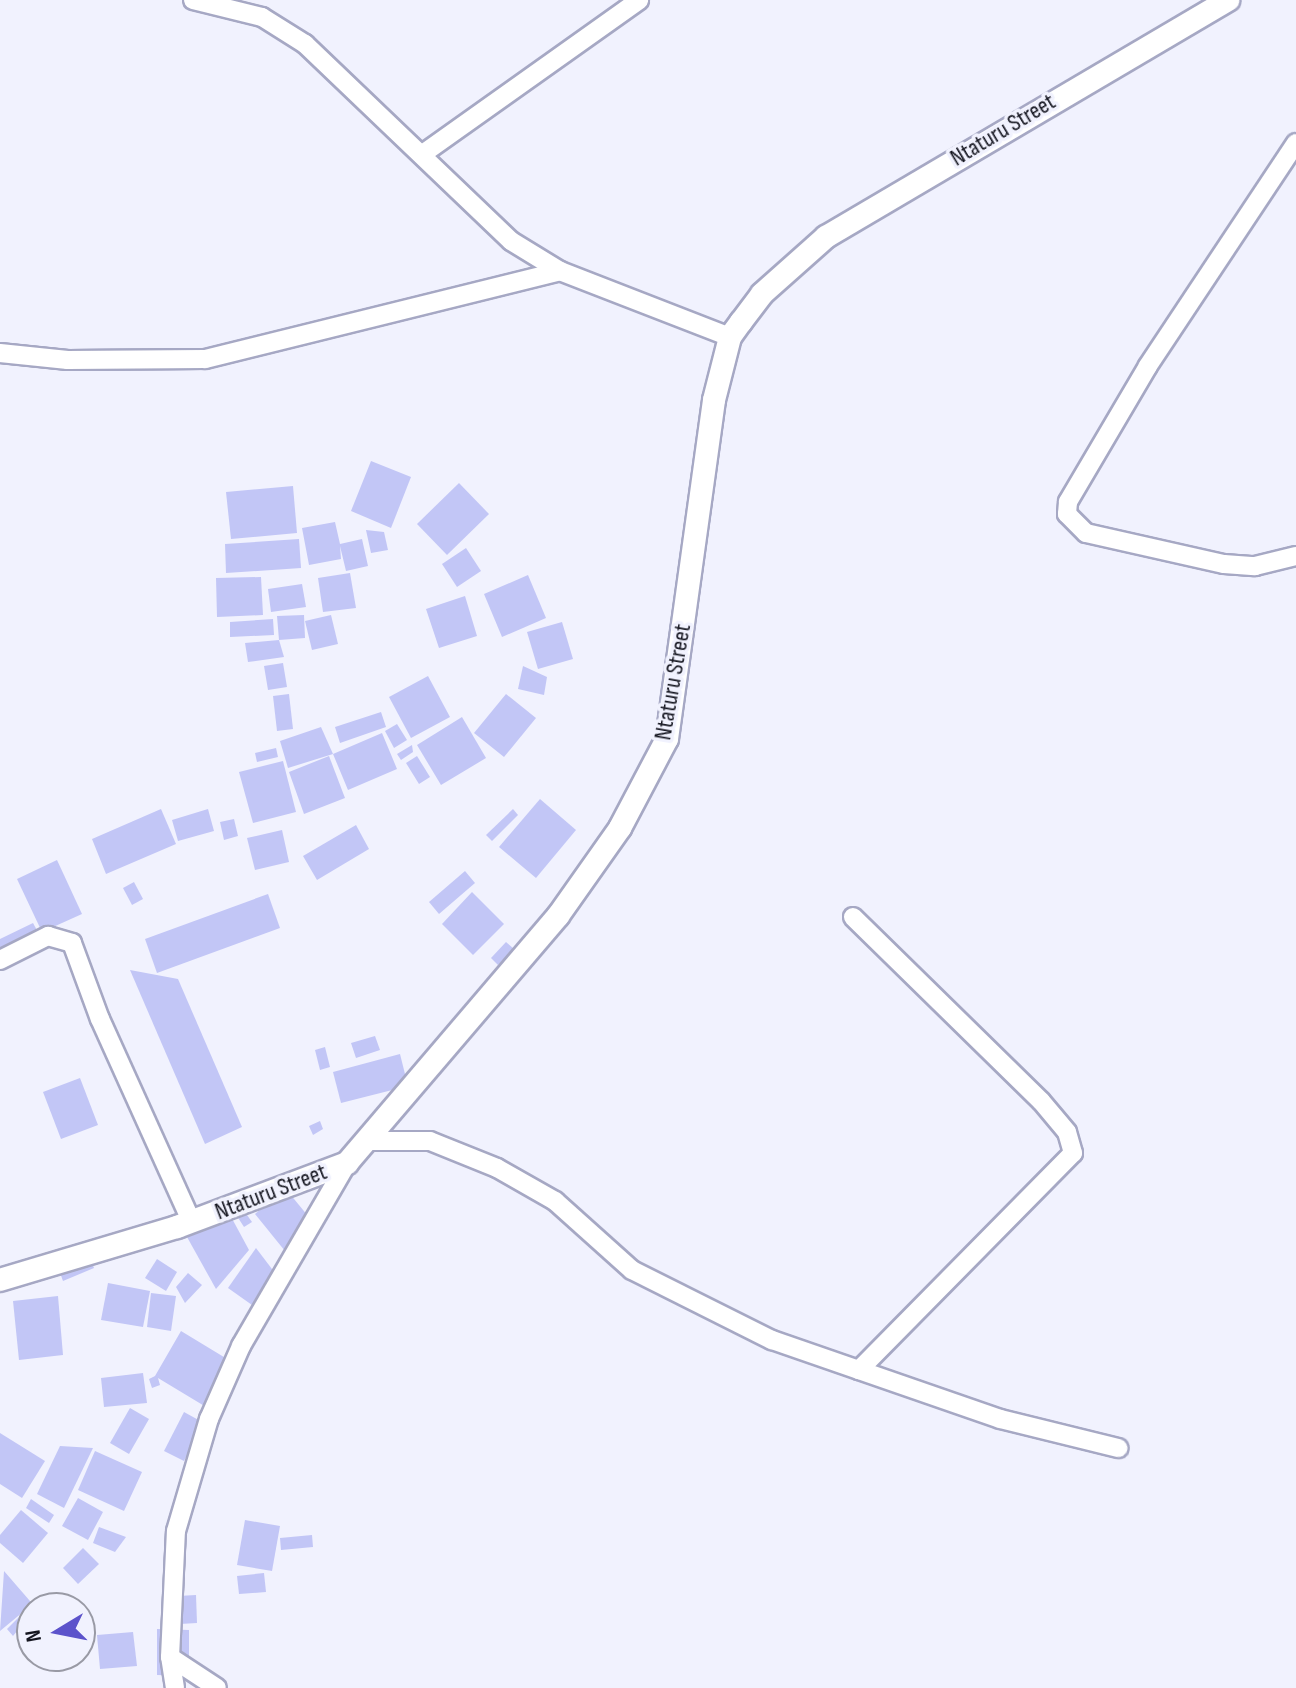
<!DOCTYPE html>
<html>
<head>
<meta charset="utf-8">
<style>
	body { margin:0 }
	#map { position:relative; width:1296px; height:1688px; overflow:hidden; background:#f1f2fe; font-family:"Sofia Sans Condensed",sans-serif }
	div>[style] { position:absolute }
	.building>* { inset:0; background:#c2c6f6 }
	.roads { filter:drop-shadow(2px 0 #a6a8c4) drop-shadow(-2px 0 #a6a8c4) drop-shadow(0 2px #a6a8c4) drop-shadow(0 -2px #a6a8c4) }
	.minor>* { height:18px; margin:-9px; padding:0 9px; transform-origin:9px; border-radius:9px; background:#fff }
	.tertiary>* { height:22px; margin:-11px; padding:0 11px; transform-origin:11px; border-radius:11px; background:#fff }
	span { translate:-50% -50%; white-space:nowrap; text-align:center; line-height:1.15; -webkit-text-stroke:7px #f1f2fe; paint-order:stroke }
	.street-label { font-size:24px; color:#151620 }
	.north { position:absolute; left:16px; top:1592px; width:80px; height:80px; box-sizing:border-box; background:#f1f2fe; border:2px solid #999aa5; border-radius:50%; rotate:260deg; font-size:22px; font-weight:700; line-height:32px; text-align:center; color:#151620 }
	.north::after { content:''; display:block; margin:auto; width:28px; height:36px; background:#5c53cb; clip-path:polygon(50% 0,100% 100%,50% 72%,0 100%) }
</style>
</head>
<body>
<div id="map">
	<div class="building">
		<i style="clip-path:polygon(371px 461px,411px 477px,391px 528px,351px 511px)"></i>
		<i style="clip-path:polygon(459px 483px,489px 514px,447px 555px,417px 524px)"></i>
		<i style="clip-path:polygon(293px 486px,297px 533px,231px 539px,226px 492px)"></i>
		<i style="clip-path:polygon(335px 522px,340px 544px,362px 539px,368px 566px,346px 571px,340px 546px,341px 559px,309px 565px,302px 528px)"></i>
		<i style="clip-path:polygon(366px 530px,384px 532px,388px 550px,371px 553px)"></i>
		<i style="clip-path:polygon(299px 539px,301px 568px,226px 573px,225px 544px)"></i>
		<i style="clip-path:polygon(466px 548px,481px 571px,457px 587px,442px 564px)"></i>
		<i style="clip-path:polygon(350px 573px,356px 608px,323px 612px,318px 578px)"></i>
		<i style="clip-path:polygon(528px 575px,546px 618px,502px 637px,484px 594px)"></i>
		<i style="clip-path:polygon(261px 577px,263px 615px,217px 617px,216px 578px)"></i>
		<i style="clip-path:polygon(302px 584px,306px 607px,271px 612px,268px 589px)"></i>
		<i style="clip-path:polygon(465px 596px,477px 636px,439px 648px,426px 609px)"></i>
		<i style="clip-path:polygon(304px 615px,305px 638px,279px 640px,277px 616px)"></i>
		<i style="clip-path:polygon(331px 615px,338px 644px,312px 650px,305px 621px)"></i>
		<i style="clip-path:polygon(273px 619px,274px 635px,230px 637px,230px 622px)"></i>
		<i style="clip-path:polygon(562px 622px,573px 659px,538px 669px,527px 632px)"></i>
		<i style="clip-path:polygon(279px 640px,284px 657px,248px 662px,245px 643px)"></i>
		<i style="clip-path:polygon(283px 663px,287px 687px,268px 690px,264px 666px)"></i>
		<i style="clip-path:polygon(523px 666px,547px 677px,544px 695px,518px 689px)"></i>
		<i style="clip-path:polygon(428px 676px,450px 717px,411px 738px,389px 697px)"></i>
		<i style="clip-path:polygon(289px 694px,293px 729px,277px 731px,273px 696px)"></i>
		<i style="clip-path:polygon(506px 694px,536px 718px,504px 757px,474px 733px)"></i>
		<i style="clip-path:polygon(381px 712px,386px 727px,340px 743px,335px 727px)"></i>
		<i style="clip-path:polygon(462px 717px,486px 758px,441px 785px,417px 745px)"></i>
		<i style="clip-path:polygon(397px 724px,407px 740px,394px 748px,385px 731px)"></i>
		<i style="clip-path:polygon(321px 727px,333px 754px,288px 768px,280px 741px)"></i>
		<i style="clip-path:polygon(382px 733px,397px 769px,348px 790px,333px 754px)"></i>
		<i style="clip-path:polygon(412px 745px,413px 752px,401px 760px,397px 754px)"></i>
		<i style="clip-path:polygon(276px 748px,278px 757px,257px 762px,255px 753px)"></i>
		<i style="clip-path:polygon(329px 756px,345px 798px,304px 814px,289px 772px)"></i>
		<i style="clip-path:polygon(417px 756px,430px 777px,419px 784px,406px 763px)"></i>
		<i style="clip-path:polygon(283px 761px,296px 812px,253px 823px,239px 772px)"></i>
		<i style="clip-path:polygon(540px 799px,576px 830px,536px 878px,499px 847px)"></i>
		<i style="clip-path:polygon(161px 809px,176px 844px,106px 874px,92px 839px)"></i>
		<i style="clip-path:polygon(208px 809px,214px 831px,178px 841px,172px 820px)"></i>
		<i style="clip-path:polygon(513px 809px,518px 815px,492px 841px,486px 835px)"></i>
		<i style="clip-path:polygon(234px 819px,238px 836px,224px 840px,220px 822px)"></i>
		<i style="clip-path:polygon(356px 825px,369px 849px,317px 880px,303px 856px)"></i>
		<i style="clip-path:polygon(282px 830px,289px 862px,255px 870px,247px 838px)"></i>
		<i style="clip-path:polygon(57px 860px,82px 914px,42px 932px,17px 879px)"></i>
		<i style="clip-path:polygon(465px 871px,475px 883px,439px 914px,429px 902px)"></i>
		<i style="clip-path:polygon(134px 882px,143px 899px,132px 905px,123px 888px)"></i>
		<i style="clip-path:polygon(472px 892px,504px 924px,473px 955px,442px 924px)"></i>
		<i style="clip-path:polygon(268px 894px,280px 928px,157px 973px,145px 939px)"></i>
		<i style="clip-path:polygon(33px 923px,39px 934px,0 953px,0 939px)"></i>
		<i style="clip-path:polygon(506px 942px,514px 949px,498px 965px,491px 958px)"></i>
		<i style="clip-path:polygon(130px 970px,178px 979px,242px 1127px,205px 1144px)"></i>
		<i style="clip-path:polygon(375px 1036px,380px 1050px,356px 1058px,351px 1043px)"></i>
		<i style="clip-path:polygon(325px 1047px,330px 1067px,320px 1070px,315px 1050px)"></i>
		<i style="clip-path:polygon(400px 1054px,408px 1086px,341px 1103px,333px 1072px)"></i>
		<i style="clip-path:polygon(80px 1078px,98px 1125px,61px 1139px,43px 1092px)"></i>
		<i style="clip-path:polygon(320px 1121px,323px 1129px,313px 1135px,309px 1126px)"></i>
		<i style="clip-path:polygon(285px 1188px,308px 1216px,285px 1251px,255px 1214px)"></i>
		<i style="clip-path:polygon(242px 1208px,252px 1222px,244px 1227px,235px 1213px)"></i>
		<i style="clip-path:polygon(229px 1213px,249px 1250px,216px 1289px,187px 1237px)"></i>
		<i style="clip-path:polygon(256px 1248px,275px 1273px,252px 1305px,228px 1288px)"></i>
		<i style="clip-path:polygon(90px 1258px,94px 1268px,63px 1281px,59px 1270px)"></i>
		<i style="clip-path:polygon(157px 1259px,177px 1272px,166px 1291px,145px 1278px)"></i>
		<i style="clip-path:polygon(188px 1273px,202px 1285px,185px 1303px,176px 1287px)"></i>
		<i style="clip-path:polygon(108px 1283px,150px 1291px,143px 1327px,101px 1320px)"></i>
		<i style="clip-path:polygon(151px 1293px,176px 1296px,171px 1331px,147px 1327px)"></i>
		<i style="clip-path:polygon(58px 1296px,63px 1355px,19px 1360px,13px 1301px)"></i>
		<i style="clip-path:polygon(181px 1331px,242px 1368px,216px 1413px,158px 1378px,160px 1385px,152px 1388px,149px 1379px,155px 1376px)"></i>
		<i style="clip-path:polygon(143px 1373px,147px 1403px,104px 1407px,101px 1378px)"></i>
		<i style="clip-path:polygon(130px 1408px,149px 1419px,129px 1454px,110px 1443px)"></i>
		<i style="clip-path:polygon(184px 1412px,204px 1423px,184px 1461px,164px 1451px)"></i>
		<i style="clip-path:polygon(0 1433px,45px 1461px,22px 1498px,0 1484px)"></i>
		<i style="clip-path:polygon(60px 1446px,93px 1448px,64px 1508px,37px 1494px)"></i>
		<i style="clip-path:polygon(95px 1451px,142px 1472px,124px 1511px,78px 1490px)"></i>
		<i style="clip-path:polygon(78px 1498px,103px 1512px,88px 1540px,62px 1526px)"></i>
		<i style="clip-path:polygon(31px 1499px,54px 1515px,49px 1523px,26px 1508px)"></i>
		<i style="clip-path:polygon(21px 1510px,48px 1533px,23px 1563px,0 1543px,0 1535px)"></i>
		<i style="clip-path:polygon(245px 1520px,280px 1526px,272px 1571px,237px 1565px)"></i>
		<i style="clip-path:polygon(99px 1527px,126px 1537px,115px 1552px,93px 1543px)"></i>
		<i style="clip-path:polygon(312px 1535px,313px 1547px,281px 1550px,280px 1538px)"></i>
		<i style="clip-path:polygon(83px 1548px,99px 1564px,78px 1584px,63px 1568px)"></i>
		<i style="clip-path:polygon(4px 1571px,36px 1608px,13px 1636px,7px 1629px,29px 1607px,0 1631px)"></i>
		<i style="clip-path:polygon(264px 1573px,266px 1592px,239px 1594px,237px 1576px)"></i>
		<i style="clip-path:polygon(196px 1595px,197px 1623px,180px 1624px,178px 1596px)"></i>
		<i style="clip-path:polygon(157px 1629px,189px 1630px,189px 1676px,157px 1675px)"></i>
		<i style="clip-path:polygon(133px 1632px,137px 1666px,100px 1669px,97px 1635px)"></i>
	</div>
	<div class="roads">
		<div class="minor">
			<i style="left:193px;top:0;width:71px;rotate:13.8deg"></i>
			<i style="left:262px;top:17px;width:51px;rotate:32.1deg"></i>
			<i style="left:305px;top:44px;width:285px;rotate:43.7deg"></i>
			<i style="left:511px;top:241px;width:57px;rotate:31.5deg"></i>
			<i style="left:560px;top:271px;width:182px;rotate:21.2deg"></i>
			<i style="left:1296px;top:143px;width:268px;rotate:123.6deg"></i>
			<i style="left:1148px;top:366px;width:158px;rotate:120.5deg"></i>
			<i style="left:1068px;top:502px;width:12px;rotate:95deg"></i>
			<i style="left:1067px;top:514px;width:27px;rotate:45deg"></i>
			<i style="left:1086px;top:533px;width:141px;rotate:12.7deg"></i>
			<i style="left:1224px;top:564px;width:31px;rotate:4deg"></i>
			<i style="left:1255px;top:566px;width:42px;rotate:-13.7deg"></i>
			<i style="left:424px;top:153px;width:264px;rotate:-35.4deg"></i>
			<i style="left:0;top:353px;width:68px;rotate:5.9deg"></i>
			<i style="left:68px;top:360px;width:137px;rotate:-0.4deg"></i>
			<i style="left:205px;top:359px;width:366px;rotate:-13.9deg"></i>
			<i style="left:853px;top:917px;width:263px;rotate:44.4deg"></i>
			<i style="left:1041px;top:1101px;width:40px;rotate:50deg"></i>
			<i style="left:1067px;top:1132px;width:22px;rotate:74deg"></i>
			<i style="left:1073px;top:1153px;width:305px;rotate:134.6deg"></i>
			<i style="left:0;top:960px;width:54px;rotate:-26.6deg"></i>
			<i style="left:48px;top:936px;width:25px;rotate:16deg"></i>
			<i style="left:72px;top:943px;width:81px;rotate:69.8deg"></i>
			<i style="left:100px;top:1019px;width:222px;rotate:65.7deg"></i>
			<i style="left:368px;top:1141px;width:62px"></i>
			<i style="left:430px;top:1141px;width:72px;rotate:21.9deg"></i>
			<i style="left:497px;top:1168px;width:67px;rotate:29.6deg"></i>
			<i style="left:555px;top:1201px;width:103px;rotate:41.9deg"></i>
			<i style="left:632px;top:1270px;width:157px;rotate:26.6deg"></i>
			<i style="left:772px;top:1340px;width:241px;rotate:19.1deg"></i>
			<i style="left:1000px;top:1419px;width:122px;rotate:13.8deg"></i>
			<i style="left:170px;top:1657px;width:56px;rotate:33.4deg"></i>
			<i style="left:175px;top:1688px;width:31px;rotate:-99deg"></i>
			<i style="left:170px;top:1657px;width:126px;rotate:-87.3deg"></i>
			<i style="left:176px;top:1531px;width:117px;rotate:-73.6deg"></i>
			<i style="left:209px;top:1419px;width:80px;rotate:-66.3deg"></i>
			<i style="left:241px;top:1346px;width:211px;rotate:-59.9deg"></i>
		</div>
		<div class="tertiary">
			<i style="left:0;top:1280px;width:185px;rotate:-16.7deg"></i>
			<i style="left:177px;top:1227px;width:182px;rotate:-20.6deg"></i>
			<i style="left:347px;top:1163px;width:325px;rotate:-49.5deg"></i>
			<i style="left:558px;top:916px;width:108px;rotate:-54.8deg"></i>
			<i style="left:620px;top:828px;width:101px;rotate:-62.2deg"></i>
			<i style="left:667px;top:739px;width:342px;rotate:-82.1deg"></i>
			<i style="left:714px;top:400px;width:65px;rotate:-75.7deg"></i>
			<i style="left:730px;top:337px;width:19px;rotate:-54deg"></i>
			<i style="left:741px;top:322px;width:35px;rotate:-53deg"></i>
			<i style="left:762px;top:294px;width:86px;rotate:-41.7deg"></i>
			<i style="left:826px;top:237px;width:467px;rotate:-30.5deg"></i>
		</div>
	</div>
	<div class="street-label">
		<span style="left:1003px;top:130px;rotate:-31deg">Ntaturu Street</span>
		<span style="left:673px;top:682px;rotate:-80deg">Ntaturu Street</span>
		<span style="left:271px;top:1192px;rotate:-21deg">Ntaturu Street</span>
	</div>
	<div class="north">N</div>
</div>
</body>
</html>
